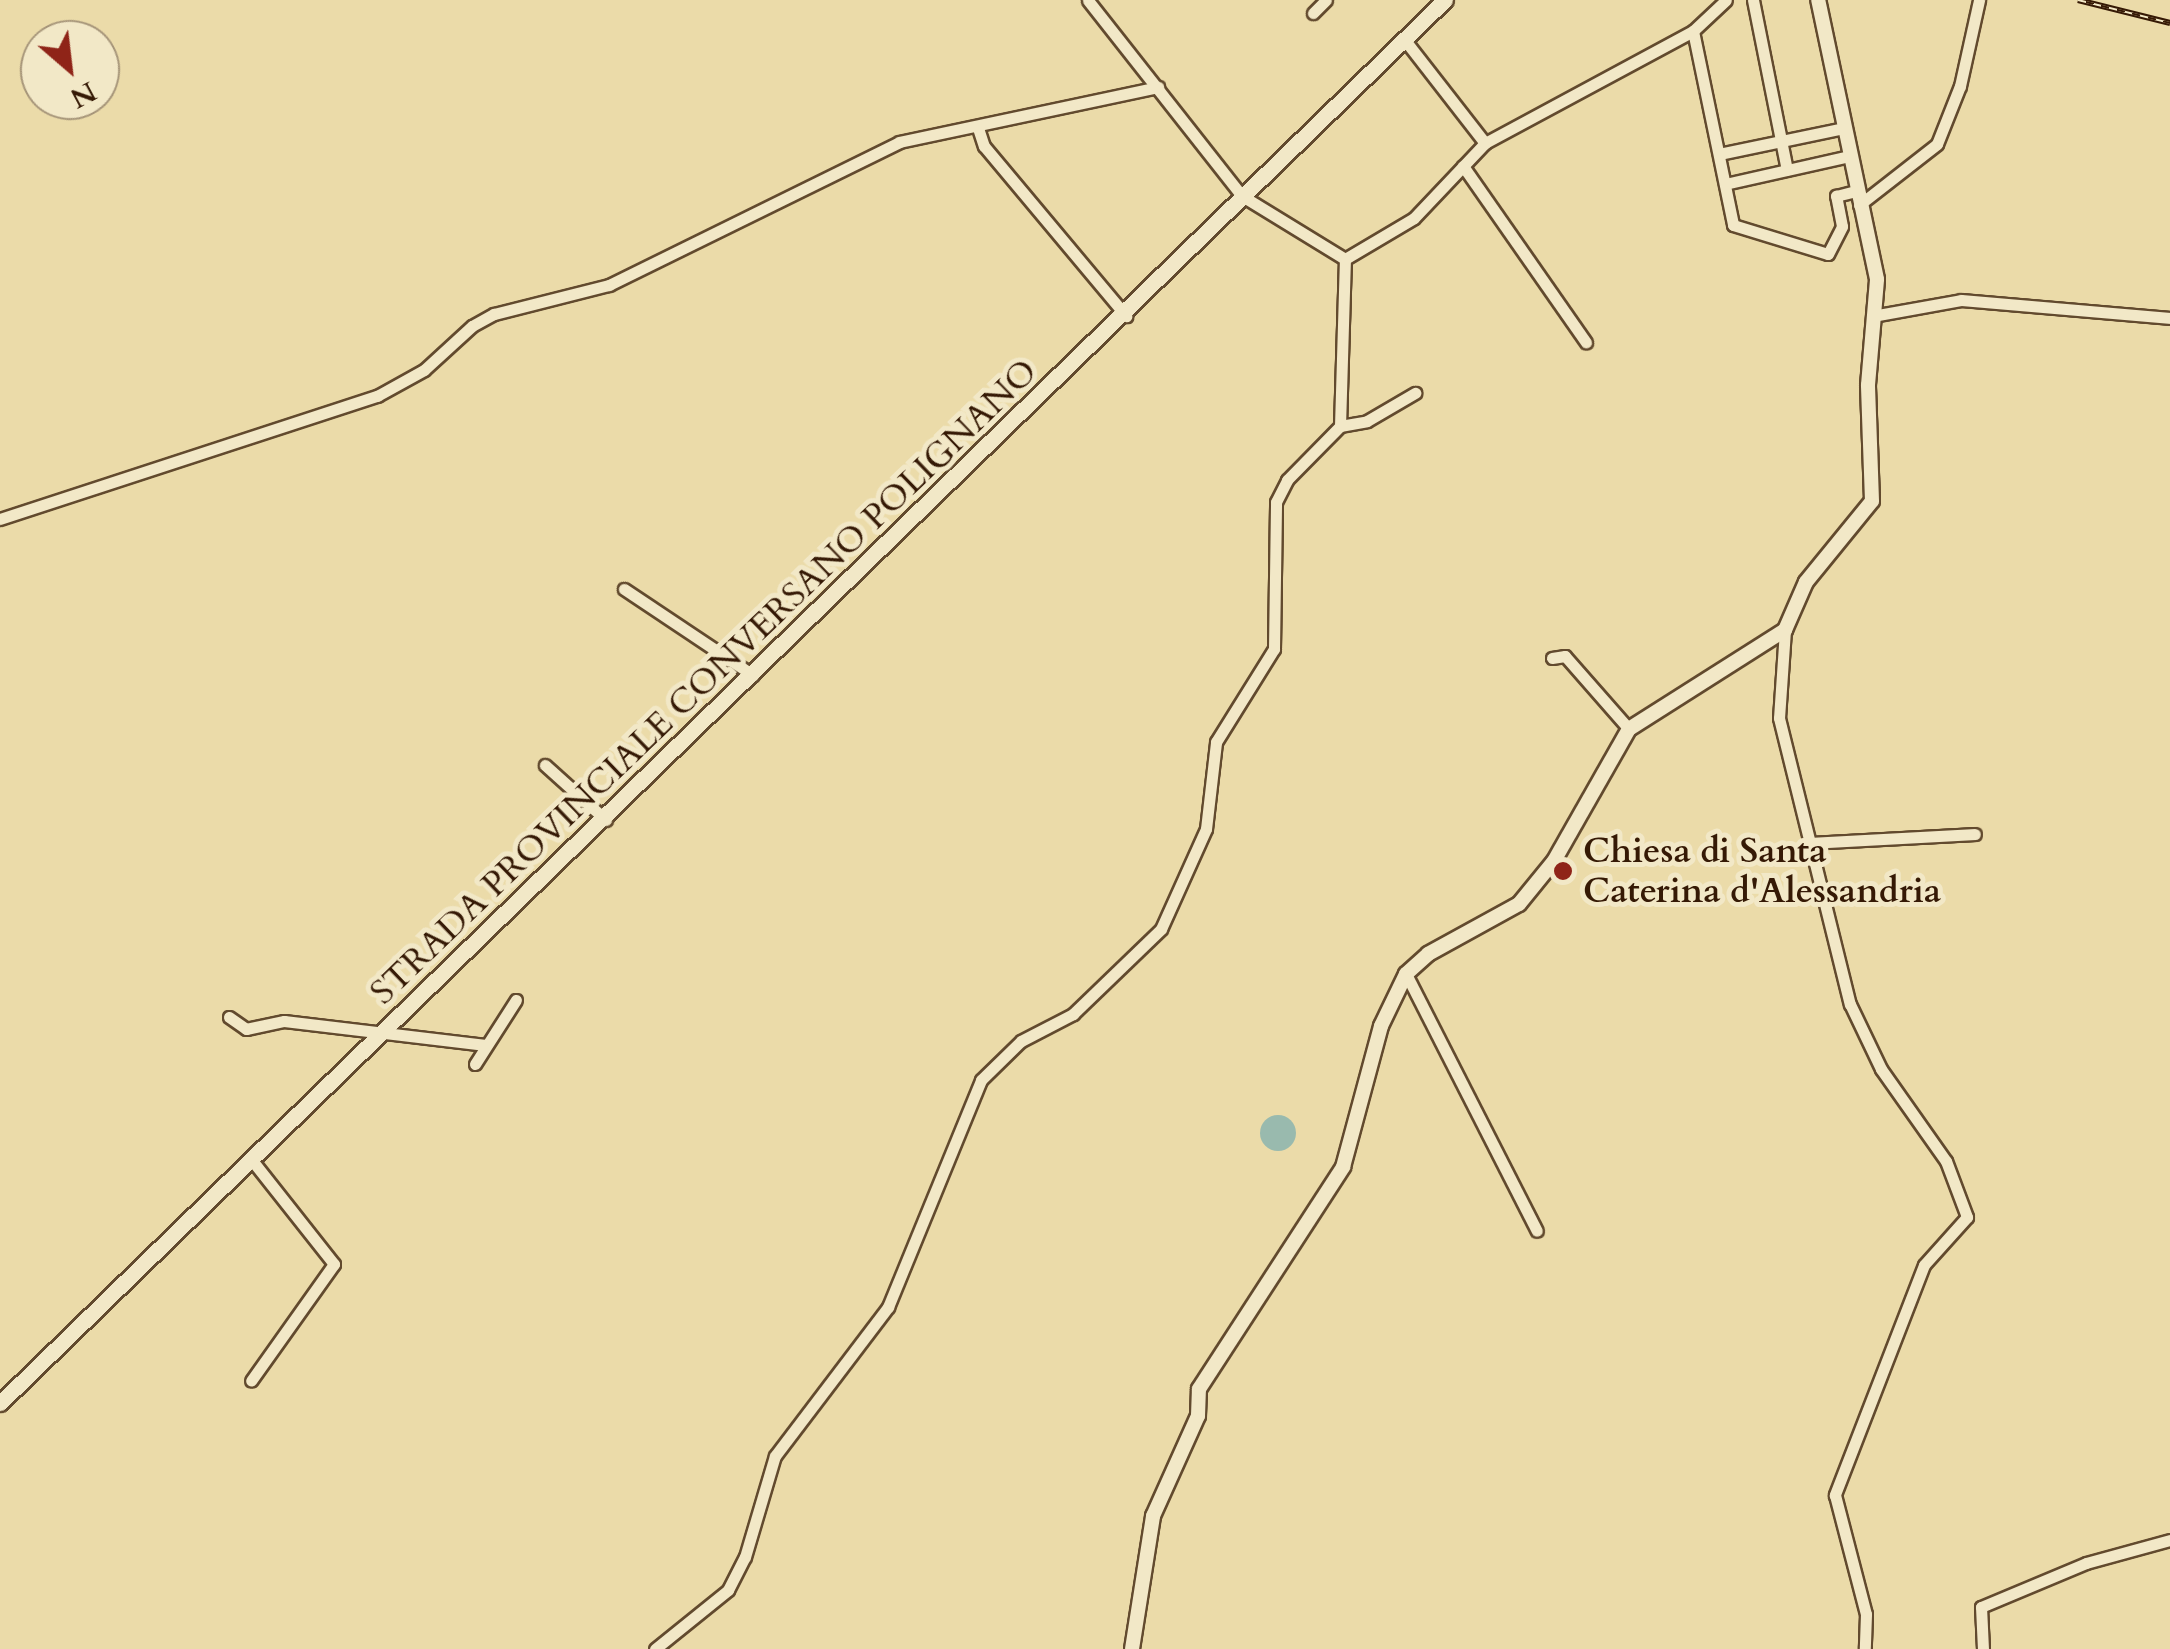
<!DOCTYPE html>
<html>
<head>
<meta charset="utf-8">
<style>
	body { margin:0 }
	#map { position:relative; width:2170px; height:1649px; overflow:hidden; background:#ebdba9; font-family:Cardo,serif }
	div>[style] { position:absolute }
	.water>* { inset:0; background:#99baae }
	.round { border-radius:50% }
	.roads { filter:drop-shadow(2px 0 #624a2e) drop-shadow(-2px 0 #624a2e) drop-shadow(0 2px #624a2e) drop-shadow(0 -2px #624a2e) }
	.minor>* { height:11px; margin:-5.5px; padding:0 5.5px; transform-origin:5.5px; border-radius:5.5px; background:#f2e8c7 }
	.tertiary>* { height:14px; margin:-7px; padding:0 7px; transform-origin:7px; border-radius:7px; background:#f2e8c7 }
	.secondary>* { height:15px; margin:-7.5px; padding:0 7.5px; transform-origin:7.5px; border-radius:7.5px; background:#f2e8c7 }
	.rail>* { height:6px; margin-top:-3px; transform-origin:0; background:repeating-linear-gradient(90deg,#f2e8c7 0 8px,#351905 0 16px); box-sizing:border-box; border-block:2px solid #351905 }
	.dots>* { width:28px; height:28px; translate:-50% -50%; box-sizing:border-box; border:5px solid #f2e8c7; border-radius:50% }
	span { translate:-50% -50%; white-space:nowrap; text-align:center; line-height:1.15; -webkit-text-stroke:10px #f2e8c7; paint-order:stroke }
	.street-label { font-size:35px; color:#351905 }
	.poi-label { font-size:35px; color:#351905; font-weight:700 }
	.left { translate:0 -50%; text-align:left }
	.north { position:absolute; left:20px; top:20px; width:100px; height:100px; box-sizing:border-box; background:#f2e8c7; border:2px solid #a69579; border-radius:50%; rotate:152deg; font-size:28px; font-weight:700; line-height:40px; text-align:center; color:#351905 }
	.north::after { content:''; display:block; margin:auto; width:35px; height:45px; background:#8f2418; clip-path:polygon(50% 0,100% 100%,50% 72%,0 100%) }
</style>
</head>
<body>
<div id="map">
	<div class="water">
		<i class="round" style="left:1260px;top:1115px;width:36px;height:36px"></i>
	</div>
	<div class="roads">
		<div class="minor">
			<i style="left:1753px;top:0;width:173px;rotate:78.7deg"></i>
			<i style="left:1313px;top:13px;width:18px;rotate:-45deg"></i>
			<i style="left:1693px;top:31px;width:198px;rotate:78.3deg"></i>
			<i style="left:1733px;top:225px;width:99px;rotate:17deg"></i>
			<i style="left:1828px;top:254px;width:31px;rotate:-63deg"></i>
			<i style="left:1842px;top:226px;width:31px;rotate:-101deg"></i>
			<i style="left:1836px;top:196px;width:21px;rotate:-14deg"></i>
			<i style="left:1404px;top:39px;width:132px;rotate:52.1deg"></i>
			<i style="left:978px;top:128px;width:19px;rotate:72deg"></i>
			<i style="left:984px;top:146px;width:222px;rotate:50.1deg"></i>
			<i style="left:1719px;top:154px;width:127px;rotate:-11.8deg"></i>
			<i style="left:1463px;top:166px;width:215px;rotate:55.1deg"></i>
			<i style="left:1725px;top:184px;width:127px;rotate:-12.7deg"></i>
			<i style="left:1859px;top:205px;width:99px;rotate:-38deg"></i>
			<i style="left:1937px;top:144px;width:62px;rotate:-68.4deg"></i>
			<i style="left:1960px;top:86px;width:88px;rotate:-77.5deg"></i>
			<i style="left:1345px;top:259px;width:80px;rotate:-30.7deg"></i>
			<i style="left:1414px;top:218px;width:103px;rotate:-46.6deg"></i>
			<i style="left:1485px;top:143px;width:236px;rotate:-28.3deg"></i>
			<i style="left:1693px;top:31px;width:45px;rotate:-43.2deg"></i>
			<i style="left:1878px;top:315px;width:84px;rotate:-10.2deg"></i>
			<i style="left:1961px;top:300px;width:210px;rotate:4.9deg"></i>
			<i style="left:1340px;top:426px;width:27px;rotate:-10deg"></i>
			<i style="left:1367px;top:421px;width:56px;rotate:-30.3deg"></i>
			<i style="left:0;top:519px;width:397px;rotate:-18.1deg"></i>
			<i style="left:377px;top:396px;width:54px;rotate:-29deg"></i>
			<i style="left:424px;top:370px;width:65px;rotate:-42.5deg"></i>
			<i style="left:472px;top:326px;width:25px;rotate:-29deg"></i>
			<i style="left:494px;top:314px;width:119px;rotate:-14.2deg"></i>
			<i style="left:609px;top:285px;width:323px;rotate:-26.2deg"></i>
			<i style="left:899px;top:142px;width:265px;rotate:-12deg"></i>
			<i style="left:624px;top:589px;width:155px;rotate:33.7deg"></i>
			<i style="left:1785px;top:630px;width:88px;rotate:93.9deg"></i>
			<i style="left:1779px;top:718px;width:295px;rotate:76.1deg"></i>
			<i style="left:1850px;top:1004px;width:72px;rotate:64.5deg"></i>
			<i style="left:1881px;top:1069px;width:113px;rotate:54.8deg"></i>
			<i style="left:1946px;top:1161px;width:60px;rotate:69.4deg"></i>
			<i style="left:1967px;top:1217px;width:64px;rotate:131.9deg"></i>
			<i style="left:1924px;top:1265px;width:247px;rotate:111.2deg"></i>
			<i style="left:1835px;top:1495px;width:123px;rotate:75.4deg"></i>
			<i style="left:1866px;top:1614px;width:35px;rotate:92deg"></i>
			<i style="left:1552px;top:658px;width:13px;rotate:-9deg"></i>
			<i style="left:1565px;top:656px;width:97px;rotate:48.8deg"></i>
			<i style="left:545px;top:765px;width:82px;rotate:42deg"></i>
			<i style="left:1810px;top:843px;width:165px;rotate:-3.1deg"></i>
			<i style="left:1406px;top:974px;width:288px;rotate:63deg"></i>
			<i style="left:229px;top:1017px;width:21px;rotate:35deg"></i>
			<i style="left:246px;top:1029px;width:39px;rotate:-12deg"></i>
			<i style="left:284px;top:1021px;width:203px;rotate:6.8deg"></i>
			<i style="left:475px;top:1064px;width:76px;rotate:-57.4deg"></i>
			<i style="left:251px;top:1159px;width:134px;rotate:51.7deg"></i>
			<i style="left:334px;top:1264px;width:143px;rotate:125.4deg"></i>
			<i style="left:655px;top:1649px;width:94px;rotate:-38.9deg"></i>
			<i style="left:728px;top:1590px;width:37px;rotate:-63deg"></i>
			<i style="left:745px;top:1557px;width:105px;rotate:-73.5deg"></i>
			<i style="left:775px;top:1456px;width:187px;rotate:-52.8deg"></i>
			<i style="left:888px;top:1307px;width:245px;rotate:-67.7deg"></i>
			<i style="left:981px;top:1080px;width:56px;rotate:-44.3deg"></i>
			<i style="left:1021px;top:1041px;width:59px;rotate:-27.4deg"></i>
			<i style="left:1073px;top:1014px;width:122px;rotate:-44deg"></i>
			<i style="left:1161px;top:929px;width:110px;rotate:-65.8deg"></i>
			<i style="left:1206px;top:829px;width:88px;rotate:-83.4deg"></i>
			<i style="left:1216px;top:742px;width:110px;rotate:-58.1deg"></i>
			<i style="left:1274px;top:649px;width:147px;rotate:-89.2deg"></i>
			<i style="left:1276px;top:502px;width:25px;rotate:-63deg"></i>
			<i style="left:1287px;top:480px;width:76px;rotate:-45.5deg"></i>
			<i style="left:1340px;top:426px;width:167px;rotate:-88.3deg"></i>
			<i style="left:1345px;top:259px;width:121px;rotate:-148.5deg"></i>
			<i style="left:1242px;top:196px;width:249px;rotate:-128.2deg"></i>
			<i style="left:1983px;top:1649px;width:42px;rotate:-92.7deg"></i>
			<i style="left:1981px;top:1607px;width:114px;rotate:-22.7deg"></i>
			<i style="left:2086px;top:1563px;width:87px;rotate:-15.3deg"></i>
		</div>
		<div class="tertiary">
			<i style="left:1132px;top:1649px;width:135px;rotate:-81deg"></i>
			<i style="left:1153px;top:1516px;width:110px;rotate:-65.8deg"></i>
			<i style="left:1198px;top:1416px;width:27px;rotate:-88deg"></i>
			<i style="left:1199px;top:1389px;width:265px;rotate:-57deg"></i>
			<i style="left:1343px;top:1167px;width:146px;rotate:-74.9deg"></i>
			<i style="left:1381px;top:1026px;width:58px;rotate:-64.3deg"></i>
			<i style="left:1406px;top:974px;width:30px;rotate:-42deg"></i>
			<i style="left:1428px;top:954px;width:104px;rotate:-28.8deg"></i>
			<i style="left:1519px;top:904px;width:55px;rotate:-50.9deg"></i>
			<i style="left:1554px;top:861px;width:152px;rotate:-60.4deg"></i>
			<i style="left:1629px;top:729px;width:185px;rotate:-32.4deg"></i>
			<i style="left:1785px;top:630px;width:52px;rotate:-66.4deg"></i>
			<i style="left:1806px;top:582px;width:104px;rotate:-50.8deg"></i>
			<i style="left:1872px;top:501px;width:116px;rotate:-92deg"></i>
			<i style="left:1868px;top:385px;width:106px;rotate:-85.1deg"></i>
			<i style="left:1877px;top:279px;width:285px;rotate:-101.9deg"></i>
		</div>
		<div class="secondary">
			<i style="left:0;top:1403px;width:2014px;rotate:-44.16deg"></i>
		</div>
	</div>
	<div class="rail">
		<i style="left:2078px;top:0;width:95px;rotate:14deg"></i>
	</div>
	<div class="dots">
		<i style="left:1563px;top:871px;background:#8f2418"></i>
	</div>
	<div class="street-label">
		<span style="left:704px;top:682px;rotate:-44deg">STRADA PROVINCIALE CONVERSANO POLIGNANO</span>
	</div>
	<div class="poi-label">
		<span class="left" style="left:1583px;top:871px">Chiesa di Santa<br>Caterina d'Alessandria</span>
	</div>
	<div class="north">N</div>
</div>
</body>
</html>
